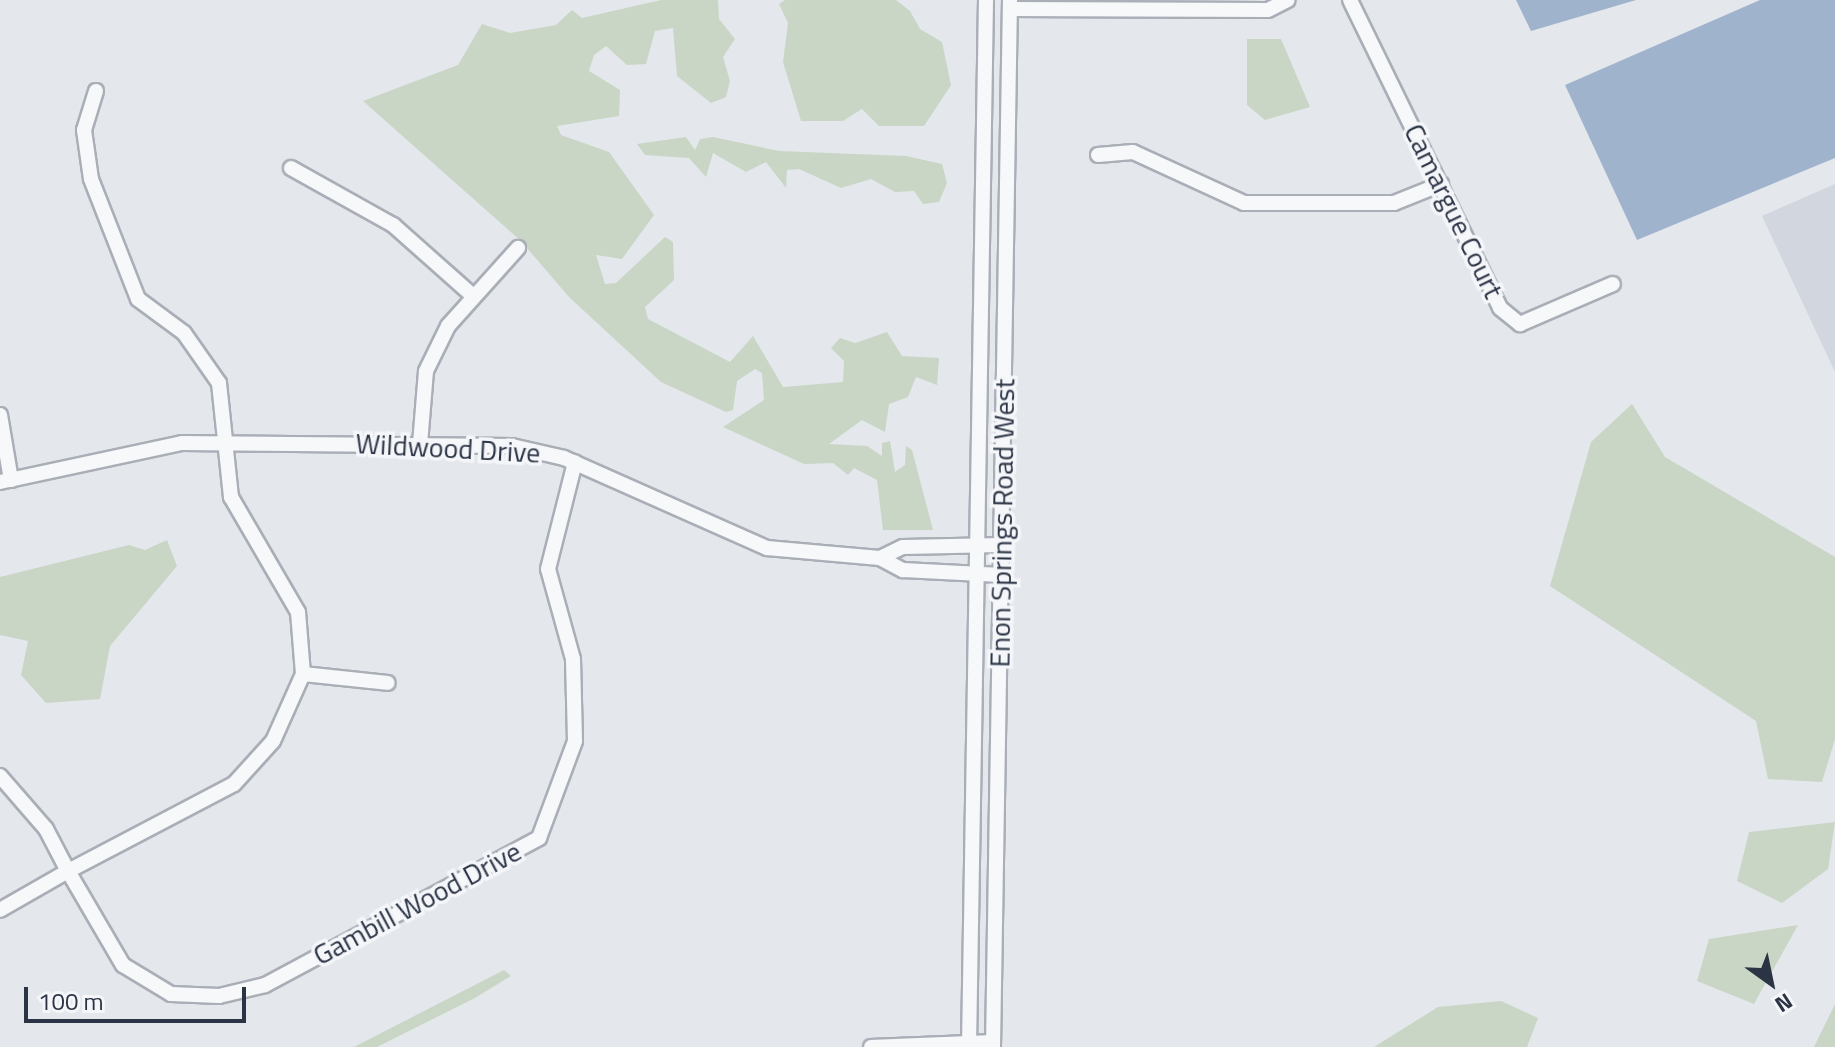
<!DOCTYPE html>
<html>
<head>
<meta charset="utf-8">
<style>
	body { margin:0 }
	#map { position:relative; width:1835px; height:1047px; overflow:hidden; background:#e4e7ec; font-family:"Titillium Web",sans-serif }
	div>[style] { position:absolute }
	.built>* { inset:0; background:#d2d6de }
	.green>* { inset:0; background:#c9d6c5 }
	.water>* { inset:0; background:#9fb4cc }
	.roads { filter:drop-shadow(2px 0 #a9aeb7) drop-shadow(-2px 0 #a9aeb7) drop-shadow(0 2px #a9aeb7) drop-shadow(0 -2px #a9aeb7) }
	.street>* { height:14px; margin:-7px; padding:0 7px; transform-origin:7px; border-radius:7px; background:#f7f8fa }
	span { translate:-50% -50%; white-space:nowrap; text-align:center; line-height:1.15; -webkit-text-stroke:7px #f4f6f9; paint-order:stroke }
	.street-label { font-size:28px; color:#2b3445 }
	.north { position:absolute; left:1731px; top:943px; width:80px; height:80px; -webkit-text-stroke:6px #f4f6f9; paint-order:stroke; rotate:147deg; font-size:22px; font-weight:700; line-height:32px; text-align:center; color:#2b3445 }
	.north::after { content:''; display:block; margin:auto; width:28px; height:36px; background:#2b3445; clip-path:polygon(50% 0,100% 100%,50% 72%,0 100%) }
	.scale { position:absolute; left:24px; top:987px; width:222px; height:36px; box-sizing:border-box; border:4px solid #2b3445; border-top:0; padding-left:10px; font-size:24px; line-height:28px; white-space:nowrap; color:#2b3445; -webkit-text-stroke:6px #f4f6f9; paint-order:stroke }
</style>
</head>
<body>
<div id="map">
	<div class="built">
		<i style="clip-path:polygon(1835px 184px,1835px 372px,1762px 216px)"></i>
	</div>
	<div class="green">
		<i style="clip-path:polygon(661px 0,718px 0,719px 19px,735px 39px,723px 57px,730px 81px,726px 97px,711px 103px,677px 76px,673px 28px,655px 31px,646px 64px,627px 65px,606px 46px,594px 55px,589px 71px,620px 90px,619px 116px,557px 126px,561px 135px,609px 152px,654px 215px,622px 259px,596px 255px,605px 284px,616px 283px,665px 237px,673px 242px,674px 280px,645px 307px,648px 319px,730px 362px,753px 336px,783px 387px,843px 382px,844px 361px,831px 348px,840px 338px,855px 343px,887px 332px,902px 356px,939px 358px,937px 385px,916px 377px,908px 397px,889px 404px,885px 432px,862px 420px,829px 444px,867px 446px,882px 456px,882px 443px,890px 441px,895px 472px,905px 465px,906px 446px,912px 450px,933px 530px,883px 530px,877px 480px,854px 468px,848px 475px,833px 463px,804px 464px,723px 427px,764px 400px,762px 373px,755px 369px,737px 381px,733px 410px,726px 412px,661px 382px,569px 297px,520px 240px,363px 101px,458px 65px,482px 24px,510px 33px,556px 25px,572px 10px,582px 18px)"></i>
		<i style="clip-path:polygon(785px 0,896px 0,910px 11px,920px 29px,942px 42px,951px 85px,924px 126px,879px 126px,862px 109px,843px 121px,801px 121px,783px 62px,788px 23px,779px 4px)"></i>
		<i style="clip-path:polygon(1247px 39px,1281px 39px,1310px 107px,1265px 120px,1247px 105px)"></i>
		<i style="clip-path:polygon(686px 137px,695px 150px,700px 139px,713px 137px,779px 151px,906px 156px,942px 164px,947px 183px,939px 202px,923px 204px,914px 191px,895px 192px,871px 179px,841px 188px,799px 169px,787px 170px,786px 188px,766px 162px,746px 172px,713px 153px,706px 177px,689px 158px,645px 155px,637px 144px)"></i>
		<i style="clip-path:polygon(1632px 404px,1665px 457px,1835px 557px,1835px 739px,1822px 782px,1768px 779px,1756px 721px,1550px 586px,1591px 442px)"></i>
		<i style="clip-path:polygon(167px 540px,177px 566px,110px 646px,100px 699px,46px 703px,21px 675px,28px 641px,0 635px,0 577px,129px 545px,145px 550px)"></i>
		<i style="clip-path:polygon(1835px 822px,1828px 869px,1782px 903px,1737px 881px,1749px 832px)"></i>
		<i style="clip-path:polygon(1798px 925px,1754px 1004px,1697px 981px,1709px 939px)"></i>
		<i style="clip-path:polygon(504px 970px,511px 976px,475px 998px,377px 1047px,354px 1047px)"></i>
		<i style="clip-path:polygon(1501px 1001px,1538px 1018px,1527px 1047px,1374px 1047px,1438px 1007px)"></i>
		<i style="clip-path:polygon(1835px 1004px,1835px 1047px,1814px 1047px)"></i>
	</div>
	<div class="water">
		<i style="clip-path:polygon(1516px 0,1636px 0,1531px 31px)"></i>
		<i style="clip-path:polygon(1760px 0,1835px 0,1835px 158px,1637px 240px,1565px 85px)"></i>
	</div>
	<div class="roads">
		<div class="street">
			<i style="left:1350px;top:0;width:343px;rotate:64deg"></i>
			<i style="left:1500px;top:308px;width:26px;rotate:39deg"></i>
			<i style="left:1520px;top:324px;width:101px;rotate:-23.3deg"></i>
			<i style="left:1010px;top:9px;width:258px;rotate:0.2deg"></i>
			<i style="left:1268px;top:10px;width:22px;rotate:-27deg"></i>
			<i style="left:96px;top:91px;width:41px;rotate:107.1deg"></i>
			<i style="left:84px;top:130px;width:49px;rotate:81.9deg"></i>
			<i style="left:91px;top:179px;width:129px;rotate:68.6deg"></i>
			<i style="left:138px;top:299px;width:57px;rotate:36.5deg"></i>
			<i style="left:184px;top:333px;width:61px;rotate:55deg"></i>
			<i style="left:219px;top:383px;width:115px;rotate:84deg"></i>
			<i style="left:231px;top:497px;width:133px;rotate:59.8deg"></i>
			<i style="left:298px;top:612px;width:62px;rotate:85.4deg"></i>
			<i style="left:303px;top:674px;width:73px;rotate:114.1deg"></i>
			<i style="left:273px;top:741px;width:58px;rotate:132.2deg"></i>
			<i style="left:234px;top:784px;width:187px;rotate:152.3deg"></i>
			<i style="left:68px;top:871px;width:109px;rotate:59.7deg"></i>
			<i style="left:123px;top:965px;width:56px;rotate:31.1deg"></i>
			<i style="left:171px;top:994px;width:48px;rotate:2.4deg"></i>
			<i style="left:219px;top:996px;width:47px;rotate:-13.4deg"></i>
			<i style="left:265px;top:985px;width:311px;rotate:-28.2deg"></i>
			<i style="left:539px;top:838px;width:103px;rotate:-69.6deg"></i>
			<i style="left:575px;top:741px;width:82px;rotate:-91.4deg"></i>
			<i style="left:573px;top:659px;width:93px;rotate:-105.5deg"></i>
			<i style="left:548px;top:569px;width:110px;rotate:-75.8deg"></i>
			<i style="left:1098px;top:155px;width:35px;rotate:-5deg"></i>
			<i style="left:1133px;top:152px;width:122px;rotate:24.7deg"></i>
			<i style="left:1244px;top:203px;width:150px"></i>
			<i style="left:1394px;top:203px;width:51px;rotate:-22deg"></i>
			<i style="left:291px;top:168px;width:117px;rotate:29.2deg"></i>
			<i style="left:393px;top:225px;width:108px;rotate:41.6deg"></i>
			<i style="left:0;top:415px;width:66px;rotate:80.4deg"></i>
			<i style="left:420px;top:444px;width:73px;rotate:-85.3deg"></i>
			<i style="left:426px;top:371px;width:50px;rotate:-63.9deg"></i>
			<i style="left:448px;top:326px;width:105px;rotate:-48.1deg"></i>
			<i style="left:0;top:482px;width:186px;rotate:-12.1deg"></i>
			<i style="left:182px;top:443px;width:330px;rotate:0.5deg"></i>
			<i style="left:512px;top:446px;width:53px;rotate:13deg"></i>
			<i style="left:564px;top:458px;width:222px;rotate:23.9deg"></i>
			<i style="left:767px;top:548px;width:113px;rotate:5.1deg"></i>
			<i style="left:880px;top:558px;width:26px;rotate:28deg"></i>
			<i style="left:903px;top:570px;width:98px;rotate:2.9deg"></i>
			<i style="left:880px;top:558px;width:25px;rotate:-26deg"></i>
			<i style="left:903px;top:547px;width:98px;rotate:-1.2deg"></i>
			<i style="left:303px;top:674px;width:85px;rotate:6deg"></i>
			<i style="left:0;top:776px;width:70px;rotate:49deg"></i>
			<i style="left:46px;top:829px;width:47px;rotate:62.4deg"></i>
			<i style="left:68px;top:871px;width:78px;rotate:150.2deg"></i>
			<i style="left:871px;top:1047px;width:122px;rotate:-2.3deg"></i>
			<i style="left:969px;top:1047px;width:1047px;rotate:-89.07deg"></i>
			<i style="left:993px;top:1047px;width:1047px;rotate:-89.07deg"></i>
		</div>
	</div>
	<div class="street-label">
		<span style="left:1454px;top:211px;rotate:64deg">Camargue Court</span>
		<span style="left:448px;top:448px;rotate:3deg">Wildwood Drive</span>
		<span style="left:1002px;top:523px;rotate:-89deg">Enon Springs Road West</span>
		<span style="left:417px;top:903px;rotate:-28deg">Gambill Wood Drive</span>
	</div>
	<div class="north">N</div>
	<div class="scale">100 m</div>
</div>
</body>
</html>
